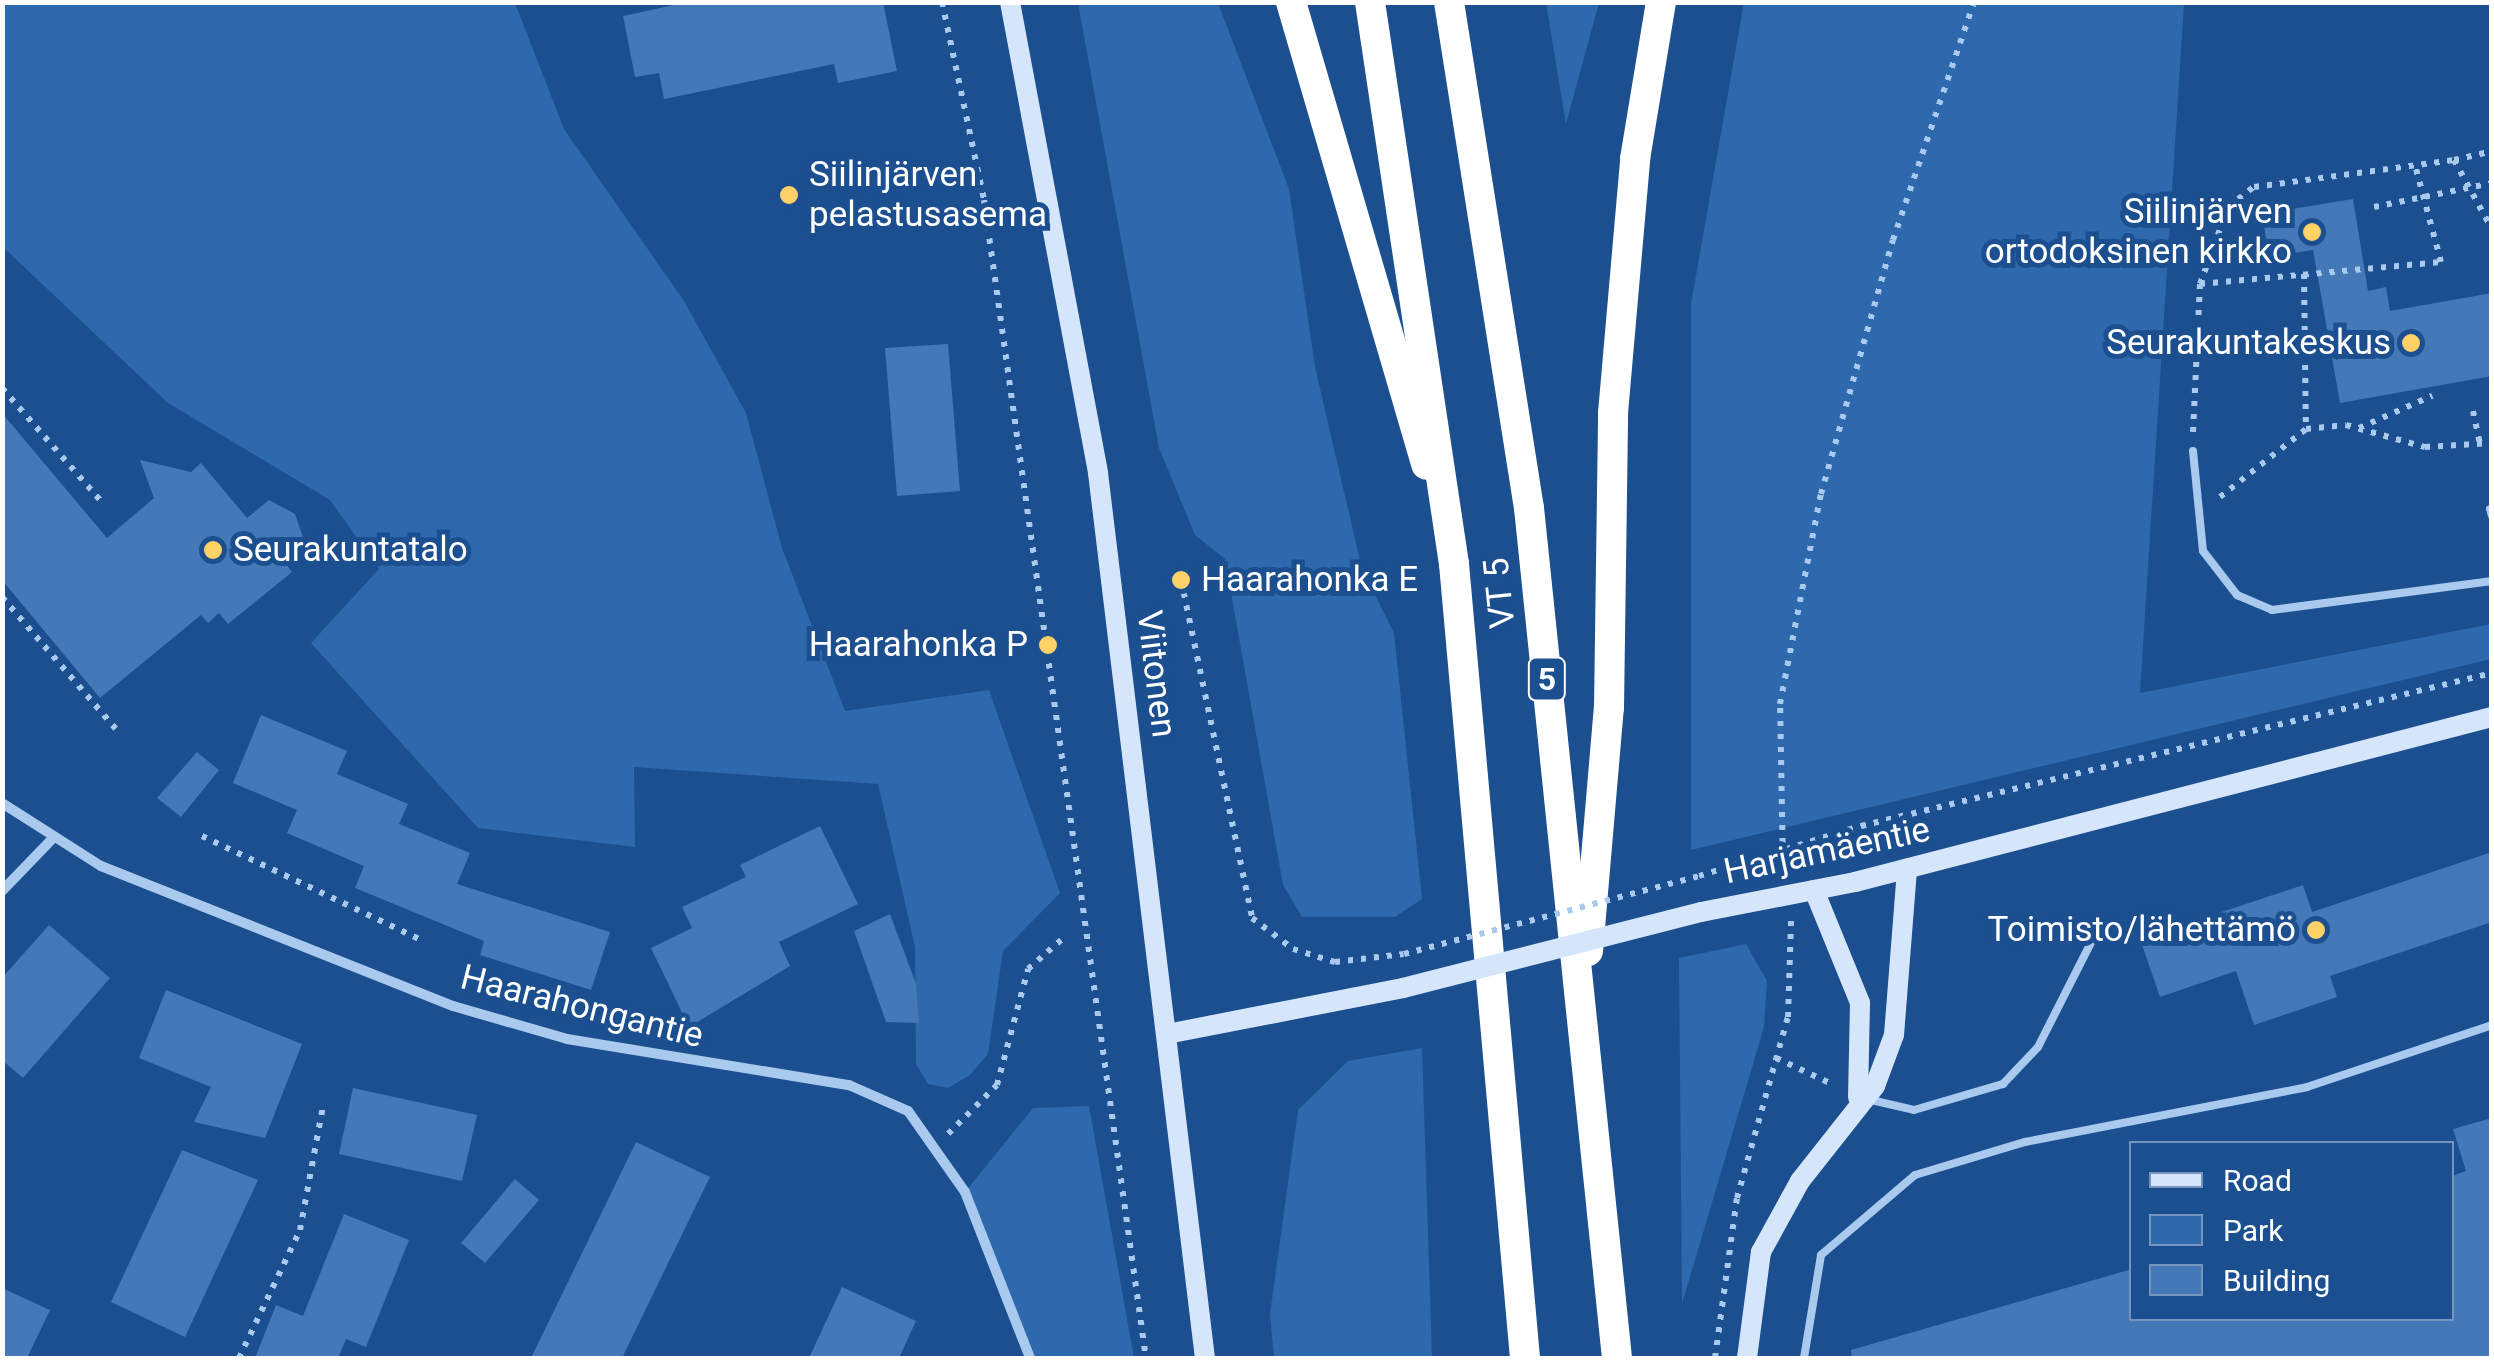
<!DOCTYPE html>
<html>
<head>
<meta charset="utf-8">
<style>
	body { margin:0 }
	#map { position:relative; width:2494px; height:1361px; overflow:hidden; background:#1b4f8f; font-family:Roboto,sans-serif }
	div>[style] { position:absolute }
	.green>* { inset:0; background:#2e69ad }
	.building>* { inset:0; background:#4478b7 }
	.path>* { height:6px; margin-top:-3px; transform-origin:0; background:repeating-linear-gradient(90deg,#a9c9ee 0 5px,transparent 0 13px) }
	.lane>* { height:8px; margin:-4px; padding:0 4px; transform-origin:4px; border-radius:4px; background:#a9c9ee }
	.street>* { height:10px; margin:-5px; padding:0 5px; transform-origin:5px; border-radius:5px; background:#a9c9ee }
	.secondary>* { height:20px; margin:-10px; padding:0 10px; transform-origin:10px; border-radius:10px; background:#d6e6fa }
	.highway>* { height:30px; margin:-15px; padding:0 15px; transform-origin:15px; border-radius:15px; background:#fff }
	.path-bridge>* { height:6px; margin-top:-3px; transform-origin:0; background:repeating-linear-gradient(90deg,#a9c9ee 0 5px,transparent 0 13px) }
	.secondary-bridge>* { height:20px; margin:-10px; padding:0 10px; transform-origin:10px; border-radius:10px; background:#d6e6fa }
	.dots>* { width:28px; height:28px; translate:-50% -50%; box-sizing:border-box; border:5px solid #1b4f8f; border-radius:50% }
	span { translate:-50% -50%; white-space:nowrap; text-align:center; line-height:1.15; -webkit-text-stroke:10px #1b4f8f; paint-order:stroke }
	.shield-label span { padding:2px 8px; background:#1b4f8f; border:2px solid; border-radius:8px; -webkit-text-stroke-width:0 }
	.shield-label { font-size:32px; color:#fff; font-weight:700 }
	.poi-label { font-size:35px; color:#fff }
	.left { translate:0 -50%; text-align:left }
	.right { translate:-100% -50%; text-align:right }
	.street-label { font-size:35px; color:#fff }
	.frame { position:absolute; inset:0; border:5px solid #fff; pointer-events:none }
	.legend { position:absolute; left:2129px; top:1141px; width:325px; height:180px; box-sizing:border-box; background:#1b4f8f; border:2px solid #7695bc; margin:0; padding:12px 18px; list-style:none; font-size:30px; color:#fff }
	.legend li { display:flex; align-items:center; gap:20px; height:50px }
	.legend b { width:50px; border:2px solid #7695bc }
</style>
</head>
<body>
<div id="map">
	<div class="green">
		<i style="clip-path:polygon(1744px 2px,2184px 3px,2140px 693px,2491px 624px,2491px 659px,1691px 850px,1691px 304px)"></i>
		<i style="clip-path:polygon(2px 3px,515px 3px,564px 129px,684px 301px,746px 413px,782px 548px,845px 711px,989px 690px,1060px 893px,1003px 951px,988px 1054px,970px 1075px,948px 1088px,928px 1084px,916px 1064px,915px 947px,878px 784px,634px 767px,635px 847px,478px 828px,311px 643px,379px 569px,330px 500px,168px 403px,3px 247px)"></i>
		<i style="clip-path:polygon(1078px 3px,1218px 3px,1289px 189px,1315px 367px,1362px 569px,1394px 633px,1422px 899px,1395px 917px,1302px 917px,1283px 885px,1225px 559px,1195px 535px,1159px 448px)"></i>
		<i style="clip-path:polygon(1546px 3px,1599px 3px,1566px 124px)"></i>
		<i style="clip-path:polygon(1746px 944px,1767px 981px,1764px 1027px,1682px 1304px,1679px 958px)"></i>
		<i style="clip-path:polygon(1422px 1048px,1432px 1358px,1274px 1358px,1270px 1314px,1298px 1110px,1348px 1061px)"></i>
		<i style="clip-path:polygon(1089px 1106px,1134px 1358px,1030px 1358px,965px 1192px,1033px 1108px)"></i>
	</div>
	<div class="building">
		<i style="clip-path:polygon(688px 2px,883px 2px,897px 71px,838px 83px,834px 64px,664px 99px,659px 73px,635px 77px,623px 16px)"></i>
		<i style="clip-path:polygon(2353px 199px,2368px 291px,2386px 287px,2390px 311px,2492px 293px,2492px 376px,2340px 403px,2313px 250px,2269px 257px,2262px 214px)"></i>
		<i style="clip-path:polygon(948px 344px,960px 491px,897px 496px,885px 348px)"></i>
		<i style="clip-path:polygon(2px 413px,107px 538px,154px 498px,140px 460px,191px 472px,201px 463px,247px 518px,269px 500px,295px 514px,305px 543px,283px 560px,292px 572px,228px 624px,219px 613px,208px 623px,201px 615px,100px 698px,2px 580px)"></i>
		<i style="clip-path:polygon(261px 715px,347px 751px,337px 774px,408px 804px,399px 824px,470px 853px,457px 884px,610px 932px,591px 990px,480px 955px,484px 941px,355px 888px,364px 866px,287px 833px,297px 810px,233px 783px)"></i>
		<i style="clip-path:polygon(197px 752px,219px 770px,181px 817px,157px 798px)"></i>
		<i style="clip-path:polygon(820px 826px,858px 904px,779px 942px,790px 966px,689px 1027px,651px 948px,692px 928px,682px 907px,746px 877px,740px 865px)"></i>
		<i style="clip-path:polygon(2492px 852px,2492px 922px,2330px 976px,2337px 997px,2254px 1025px,2236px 971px,2160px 997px,2140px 939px,2303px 885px,2312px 912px)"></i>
		<i style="clip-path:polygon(890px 914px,916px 984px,919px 1023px,886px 1022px,854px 931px)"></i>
		<i style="clip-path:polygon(49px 925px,110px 978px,23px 1078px,2px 1060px,2px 978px)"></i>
		<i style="clip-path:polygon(166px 990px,302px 1044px,265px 1138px,194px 1122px,211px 1087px,139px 1058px)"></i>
		<i style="clip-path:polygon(353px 1088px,477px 1115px,462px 1181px,339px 1154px)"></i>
		<i style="clip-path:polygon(2492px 1118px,2492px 1358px,1852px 1358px,1851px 1350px,2132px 1269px,2132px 1318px,2452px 1318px,2452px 1176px,2466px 1171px,2453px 1129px)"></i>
		<i style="clip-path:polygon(636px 1142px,710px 1177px,622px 1358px,531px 1358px)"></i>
		<i style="clip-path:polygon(182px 1150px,258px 1180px,185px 1337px,111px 1302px)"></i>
		<i style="clip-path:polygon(515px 1179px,539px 1200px,485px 1263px,461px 1243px)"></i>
		<i style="clip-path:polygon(344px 1214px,409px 1240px,366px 1347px,346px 1339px,338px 1358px,255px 1358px,276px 1305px,303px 1316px)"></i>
		<i style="clip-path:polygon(842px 1287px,916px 1321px,899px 1358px,809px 1358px)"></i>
		<i style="clip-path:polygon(2px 1288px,50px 1310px,27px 1358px,2px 1358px)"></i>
	</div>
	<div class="path">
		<i style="left:942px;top:2px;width:202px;rotate:78deg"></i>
		<i style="left:984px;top:200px;width:1169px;rotate:82.04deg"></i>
		<i style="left:2454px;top:160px;width:39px;rotate:-13deg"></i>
		<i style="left:2374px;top:207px;width:120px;rotate:-11.5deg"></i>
		<i style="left:2304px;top:274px;width:155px;rotate:89.3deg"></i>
		<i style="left:2200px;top:284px;width:242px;rotate:-5.2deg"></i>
		<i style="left:2441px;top:262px;width:100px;rotate:-105deg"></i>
		<i style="left:2px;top:388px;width:150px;rotate:48.8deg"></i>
		<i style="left:2473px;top:411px;width:34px;rotate:78deg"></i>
		<i style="left:2359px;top:428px;width:80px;rotate:-23.7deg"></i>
		<i style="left:2193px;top:432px;width:148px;rotate:-87.3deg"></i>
		<i style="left:2200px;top:284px;width:82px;rotate:-70deg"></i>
		<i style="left:2228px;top:207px;width:33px;rotate:-38deg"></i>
		<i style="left:2254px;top:187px;width:202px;rotate:-7.7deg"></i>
		<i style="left:2454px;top:160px;width:79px;rotate:61.2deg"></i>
		<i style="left:2220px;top:497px;width:110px;rotate:-38.3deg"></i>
		<i style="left:2306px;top:429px;width:40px;rotate:-5.7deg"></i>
		<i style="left:2346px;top:425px;width:82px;rotate:15.6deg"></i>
		<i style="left:2425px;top:447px;width:67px;rotate:-3.4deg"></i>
		<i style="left:1181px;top:580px;width:345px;rotate:78.1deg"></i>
		<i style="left:1252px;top:918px;width:51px;rotate:37.1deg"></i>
		<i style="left:1293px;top:949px;width:44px;rotate:17.2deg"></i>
		<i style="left:1335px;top:962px;width:69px;rotate:-6.6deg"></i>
		<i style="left:2px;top:597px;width:174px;rotate:49.2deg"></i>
		<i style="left:202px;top:836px;width:242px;rotate:25.4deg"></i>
		<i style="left:1783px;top:869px;width:165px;rotate:-91deg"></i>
		<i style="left:1780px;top:704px;width:214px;rotate:-79deg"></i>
		<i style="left:1821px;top:494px;width:264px;rotate:-74.2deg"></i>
		<i style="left:1893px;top:240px;width:251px;rotate:-71.2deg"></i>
		<i style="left:1699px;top:876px;width:170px;rotate:-17.2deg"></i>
		<i style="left:1861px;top:826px;width:649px;rotate:-13.63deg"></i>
		<i style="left:1776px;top:1058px;width:64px;rotate:25deg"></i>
		<i style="left:948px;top:1134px;width:69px;rotate:-45deg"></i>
		<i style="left:997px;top:1085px;width:120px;rotate:-75deg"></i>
		<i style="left:1028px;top:969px;width:44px;rotate:-41.3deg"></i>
		<i style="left:239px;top:1358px;width:142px;rotate:-64.5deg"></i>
		<i style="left:300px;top:1230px;width:126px;rotate:-79.5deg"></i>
		<i style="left:1715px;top:1358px;width:162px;rotate:-82.2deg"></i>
		<i style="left:1737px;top:1198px;width:188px;rotate:-74.3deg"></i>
		<i style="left:1788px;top:1017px;width:97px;rotate:-88.2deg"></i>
	</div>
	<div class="lane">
		<i style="left:2193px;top:451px;width:100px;rotate:84.3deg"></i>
		<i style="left:2203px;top:551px;width:56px;rotate:52.3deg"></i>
		<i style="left:2237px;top:595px;width:38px;rotate:23deg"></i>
		<i style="left:2272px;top:610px;width:222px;rotate:-7.5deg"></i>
		<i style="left:2490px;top:509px;width:7px;rotate:74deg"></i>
		<i style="left:1867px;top:1099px;width:48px;rotate:13.2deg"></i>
		<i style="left:1914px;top:1110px;width:93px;rotate:-16.3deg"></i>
		<i style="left:2003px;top:1084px;width:51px;rotate:-46.6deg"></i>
		<i style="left:2038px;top:1047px;width:135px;rotate:-63.1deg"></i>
		<i style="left:1804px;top:1358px;width:104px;rotate:-80.6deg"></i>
		<i style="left:1821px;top:1255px;width:123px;rotate:-40.4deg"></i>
		<i style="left:1915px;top:1175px;width:115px;rotate:-16.7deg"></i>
		<i style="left:2025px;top:1142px;width:287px;rotate:-11deg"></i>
		<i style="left:2307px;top:1087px;width:195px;rotate:-18.5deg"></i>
	</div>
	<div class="street">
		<i style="left:2px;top:803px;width:117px;rotate:32.5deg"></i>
		<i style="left:101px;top:866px;width:379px;rotate:21.7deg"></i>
		<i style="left:453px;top:1006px;width:119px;rotate:16.1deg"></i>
		<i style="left:567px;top:1039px;width:286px;rotate:9.3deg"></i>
		<i style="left:849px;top:1085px;width:64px;rotate:23.8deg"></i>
		<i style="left:908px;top:1111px;width:99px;rotate:54.9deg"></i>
		<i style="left:965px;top:1192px;width:178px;rotate:68.6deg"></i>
		<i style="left:2px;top:891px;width:74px;rotate:-46.1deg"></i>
	</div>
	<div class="secondary">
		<i style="left:1010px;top:2px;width:479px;rotate:79.4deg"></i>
		<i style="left:1098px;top:473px;width:891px;rotate:83.11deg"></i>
		<i style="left:1814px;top:890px;width:122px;rotate:67.8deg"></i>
		<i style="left:1860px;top:1003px;width:94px;rotate:91.2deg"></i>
		<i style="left:1701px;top:912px;width:157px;rotate:-11deg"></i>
		<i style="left:1855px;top:882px;width:658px;rotate:-14.52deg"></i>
		<i style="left:1172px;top:1033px;width:235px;rotate:-11deg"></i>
		<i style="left:1747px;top:1358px;width:107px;rotate:-82.5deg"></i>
		<i style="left:1761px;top:1252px;width:81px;rotate:-61.2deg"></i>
		<i style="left:1800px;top:1181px;width:121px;rotate:-51.7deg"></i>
		<i style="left:1875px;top:1086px;width:54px;rotate:-69.6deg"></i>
		<i style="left:1894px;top:1035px;width:167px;rotate:-85.5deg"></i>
	</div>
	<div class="highway">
		<i style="left:1291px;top:2px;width:482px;rotate:73.7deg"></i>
		<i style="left:1370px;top:2px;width:568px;rotate:81.5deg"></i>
		<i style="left:1454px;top:564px;width:797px;rotate:84.89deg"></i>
		<i style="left:1449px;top:2px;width:512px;rotate:81.02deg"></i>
		<i style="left:1529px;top:508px;width:855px;rotate:84.09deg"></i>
		<i style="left:1588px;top:951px;width:244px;rotate:-85.1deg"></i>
		<i style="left:1609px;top:708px;width:295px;rotate:-89.2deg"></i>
		<i style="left:1613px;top:413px;width:255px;rotate:-85deg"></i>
		<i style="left:1635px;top:159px;width:159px;rotate:-80.6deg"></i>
	</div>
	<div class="path-bridge">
		<i style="left:1404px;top:954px;width:305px;rotate:-14.8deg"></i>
	</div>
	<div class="secondary-bridge">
		<i style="left:1403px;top:988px;width:308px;rotate:-14.3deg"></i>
	</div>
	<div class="dots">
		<i style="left:789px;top:195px;background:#ffd166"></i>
		<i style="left:2312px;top:232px;background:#ffd166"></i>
		<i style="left:2411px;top:343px;background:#ffd166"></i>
		<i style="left:213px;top:550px;background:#ffd166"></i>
		<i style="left:1181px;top:580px;background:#ffd166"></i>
		<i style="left:1048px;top:645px;background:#ffd166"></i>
		<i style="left:2316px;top:930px;background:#ffd166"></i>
	</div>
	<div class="shield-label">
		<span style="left:1547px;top:679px">5</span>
	</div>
	<div class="poi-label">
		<span class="left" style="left:809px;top:195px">Siilinjärven<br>pelastusasema</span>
		<span class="right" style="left:2292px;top:232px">Siilinjärven<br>ortodoksinen kirkko</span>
		<span class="right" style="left:2391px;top:343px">Seurakuntakeskus</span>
		<span class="left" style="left:233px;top:550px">Seurakuntatalo</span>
		<span class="left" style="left:1201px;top:580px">Haarahonka E</span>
		<span class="right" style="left:1028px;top:645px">Haarahonka P</span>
		<span class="right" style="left:2296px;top:930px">Toimisto/lähettämö</span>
	</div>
	<div class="street-label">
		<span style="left:1500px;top:593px;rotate:-96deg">VT 5</span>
		<span style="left:1156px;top:674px;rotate:83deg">Viitonen</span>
		<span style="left:1827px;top:851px;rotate:-12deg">Harjamäentie</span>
		<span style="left:582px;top:1007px;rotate:14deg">Haarahongantie</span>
	</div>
	<div class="frame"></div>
	<ul class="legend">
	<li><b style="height:12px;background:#d6e6fa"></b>Road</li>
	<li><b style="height:28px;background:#2e69ad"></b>Park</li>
	<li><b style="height:28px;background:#4478b7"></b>Building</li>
	</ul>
</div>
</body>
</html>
